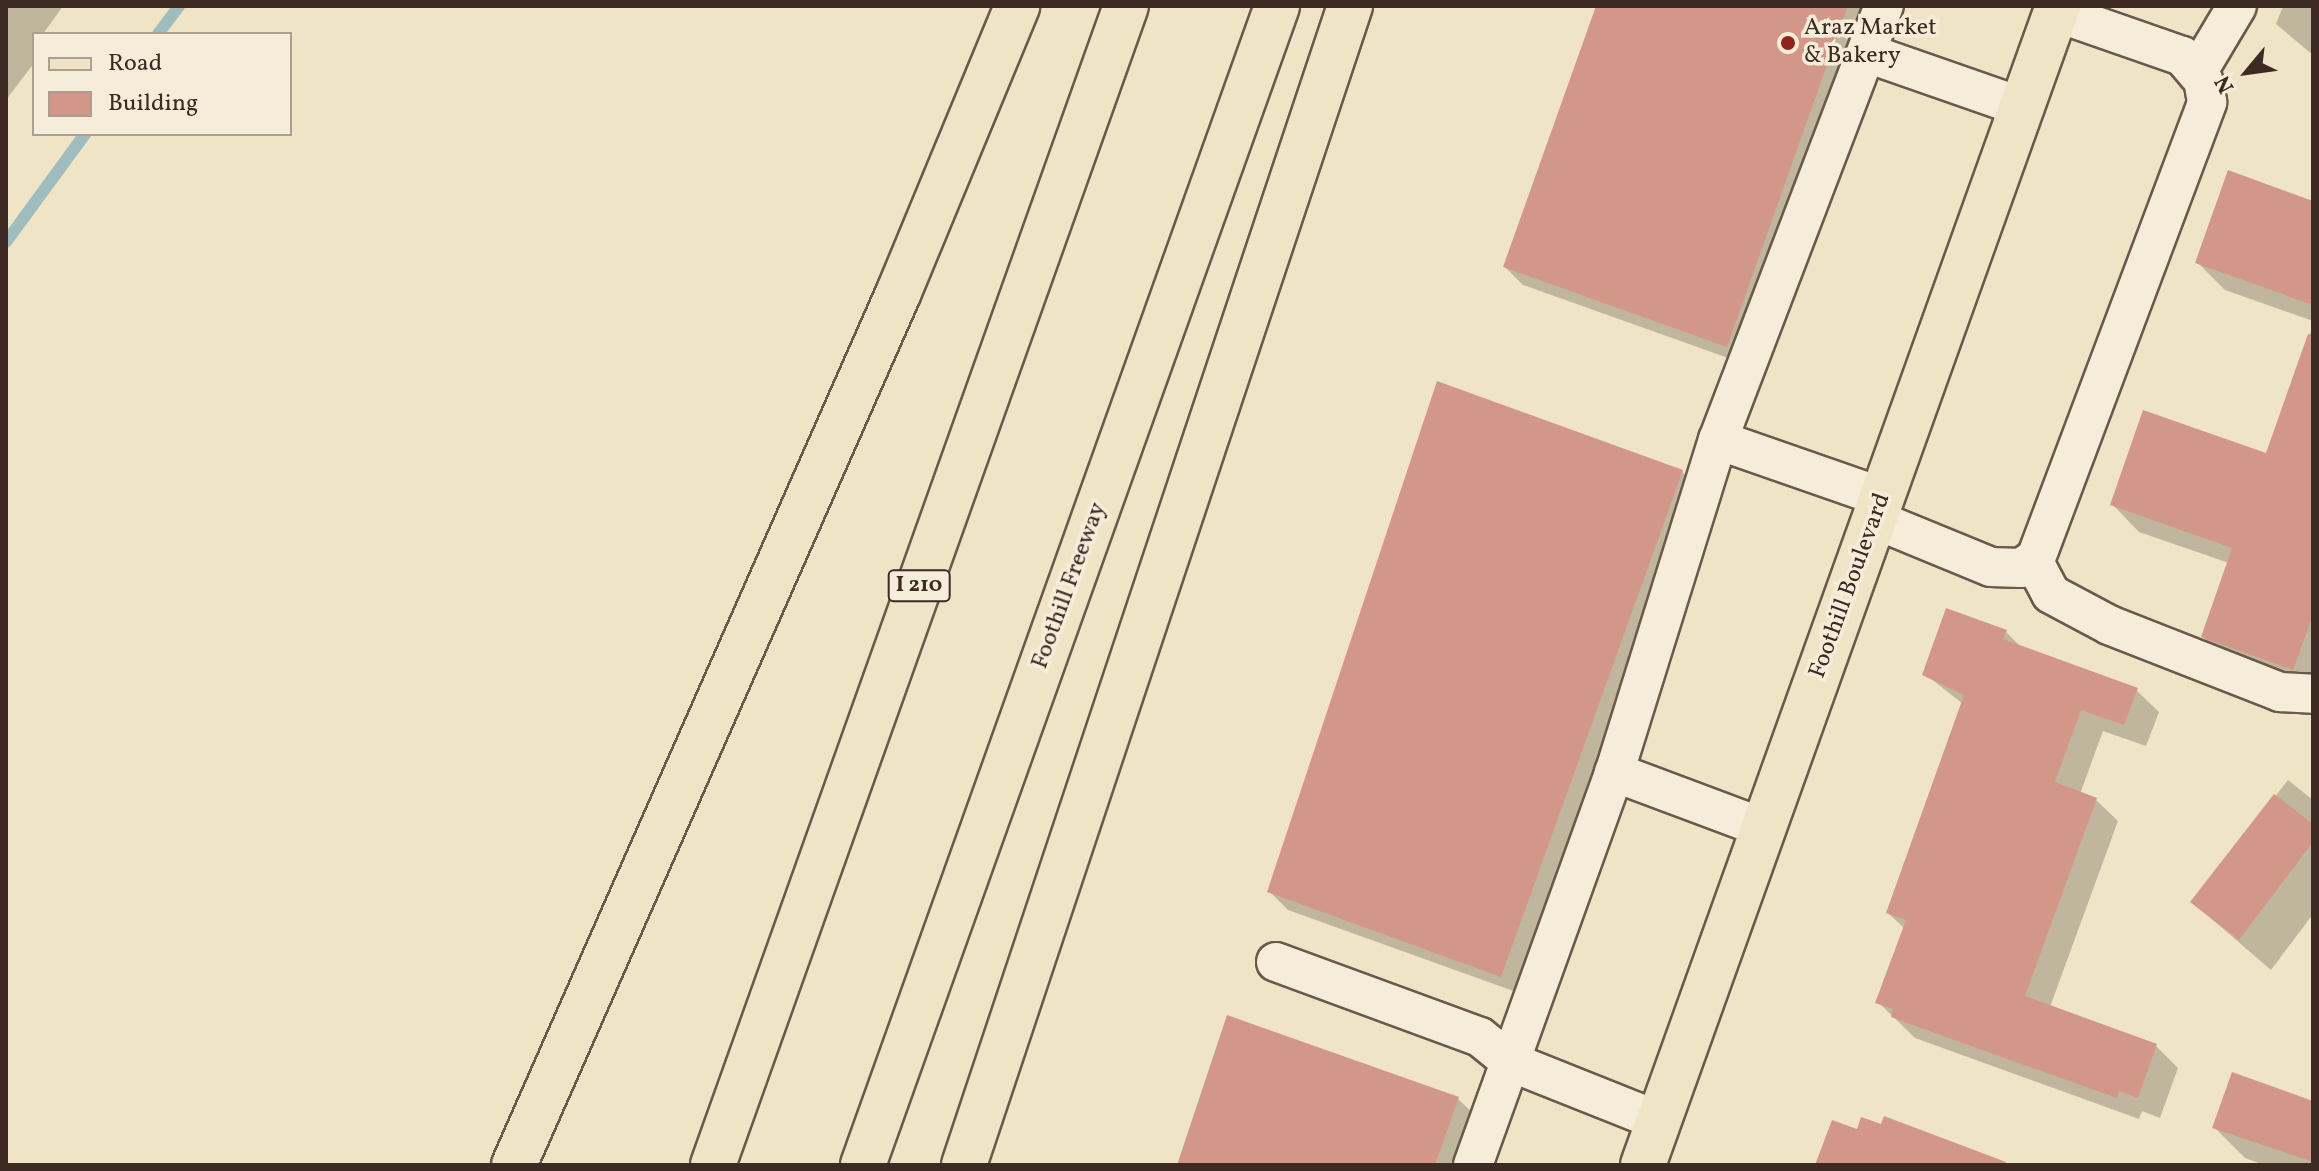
<!DOCTYPE html>
<html>
<head>
<meta charset="utf-8">
<style>
	body { margin:0 }
	#map { position:relative; width:2319px; height:1171px; overflow:hidden; background:#f0e4c6; font-family:Vollkorn,serif }
	div>[style] { position:absolute }
	.shadow>* { inset:0; background:#0003 }
	.stream>* { height:12px; margin:-6px; padding:0 6px; transform-origin:6px; border-radius:6px; background:#9fbcbf }
	.building>* { inset:0; background:#d39789 }
	.roads { filter:drop-shadow(2px 0 #6a594c) drop-shadow(-2px 0 #6a594c) drop-shadow(0 2px #6a594c) drop-shadow(0 -2px #6a594c) }
	.minor>* { height:38px; margin:-19px; padding:0 19px; transform-origin:19px; border-radius:19px; background:#f5edda }
	.major>* { height:44px; margin:-22px; padding:0 22px; transform-origin:22px; border-radius:22px; background:#f0e4c6 }
	.highway>* { height:44px; margin:-22px; padding:0 22px; transform-origin:22px; border-radius:22px; background:#f0e4c6 }
	.dots>* { width:22px; height:22px; translate:-50% -50%; box-sizing:border-box; border:4px solid #f5edda; border-radius:50% }
	span { translate:-50% -50%; white-space:nowrap; text-align:center; line-height:1.15; -webkit-text-stroke:7px #f5edda; paint-order:stroke }
	.shield-label span { padding:2px 6px; background:#f5edda; border:2px solid; border-radius:6px; -webkit-text-stroke-width:0 }
	.shield-label { font-size:22px; color:#3d2b23; font-weight:700 }
	.poi-label { font-size:24px; color:#3d2b23 }
	.left { translate:0 -50%; text-align:left }
	.street-label { font-size:24px; color:#3d2b23 }
	.frame { position:absolute; inset:0; border:8px solid #3d2b23; pointer-events:none }
	.legend { position:absolute; left:32px; top:32px; width:260px; height:104px; box-sizing:border-box; background:#f5edda; border:2px solid #ab9f91; margin:0; padding:10px 14px; list-style:none; font-size:24px; color:#3d2b23 }
	.legend li { display:flex; align-items:center; gap:16px; height:40px }
	.legend b { width:40px; border:2px solid #ab9f91 }
	.north { position:absolute; left:2207px; top:32px; width:80px; height:80px; -webkit-text-stroke:6px #f5edda; paint-order:stroke; rotate:241deg; font-size:22px; font-weight:700; line-height:32px; text-align:center; color:#3d2b23 }
	.north::after { content:''; display:block; margin:auto; width:28px; height:36px; background:#3d2b23; clip-path:polygon(50% 0,100% 100%,50% 72%,0 100%) }
</style>
</head>
<body>
<div id="map">
	<div class="shadow">
		<i style="clip-path:polygon(6px 6px,63px 6px,43px 34px,34px 34px,34px 63px,6px 100px)"></i>
		<i style="clip-path:polygon(1598px 6px,1872px 6px,1745px 364px,1523px 285px,1505px 267px)"></i>
		<i style="clip-path:polygon(2283px 6px,2313px 6px,2313px 55px,2276px 24px)"></i>
		<i style="clip-path:polygon(2313px 203px,2313px 321px,2225px 290px,2198px 263px)"></i>
		<i style="clip-path:polygon(2313px 326px,2313px 694px,2231px 664px,2203px 637px,2229px 563px,2139px 532px,2112px 504px,2268px 456px)"></i>
		<i style="clip-path:polygon(1682px 472px,1701px 490px,1519px 993px,1288px 910px,1269px 891px)"></i>
		<i style="clip-path:polygon(2006px 632px,2022px 648px,2136px 690px,2159px 712px,2146px 746px,2103px 731px,2080px 794px,2095px 799px,2118px 821px,2050px 1007px,2156px 1046px,2178px 1068px,2160px 1118px,2142px 1111px,2139px 1119px,1915px 1038px,1878px 1002px,1905px 929px,1888px 913px,1963px 704px,1925px 674px)"></i>
		<i style="clip-path:polygon(2288px 780px,2313px 800px,2313px 914px,2271px 970px,2192px 902px)"></i>
		<i style="clip-path:polygon(1458px 1099px,1477px 1117px,1460px 1165px,1180px 1165px)"></i>
		<i style="clip-path:polygon(2313px 1103px,2313px 1165px,2264px 1165px,2245px 1158px,2214px 1127px)"></i>
	</div>
	<div class="stream">
		<i style="left:158px;top:34px;width:35px;rotate:-53deg"></i>
		<i style="left:6px;top:242px;width:134px;rotate:-53.8deg"></i>
	</div>
	<div class="building">
		<i style="clip-path:polygon(1596px 6px,1848px 6px,1727px 347px,1503px 267px)"></i>
		<i style="clip-path:polygon(2228px 170px,2313px 201px,2313px 305px,2195px 263px)"></i>
		<i style="clip-path:polygon(2308px 334px,2313px 335px,2313px 615px,2293px 670px,2201px 637px,2232px 548px,2110px 505px,2143px 410px,2266px 453px)"></i>
		<i style="clip-path:polygon(1437px 381px,1683px 470px,1501px 977px,1267px 892px)"></i>
		<i style="clip-path:polygon(1946px 608px,2007px 630px,2003px 639px,2138px 688px,2124px 725px,2081px 710px,2055px 782px,2097px 798px,2025px 996px,2157px 1044px,2138px 1098px,2119px 1091px,2117px 1098px,1943px 1036px,1891px 1017px,1893px 1009px,1875px 1003px,1906px 920px,1886px 913px,1964px 695px,1922px 675px)"></i>
		<i style="clip-path:polygon(2274px 794px,2313px 824px,2313px 842px,2239px 940px,2190px 902px)"></i>
		<i style="clip-path:polygon(1227px 1015px,1459px 1097px,1435px 1165px,1177px 1165px)"></i>
		<i style="clip-path:polygon(2232px 1072px,2313px 1101px,2313px 1162px,2212px 1128px)"></i>
		<i style="clip-path:polygon(1884px 1116px,2006px 1162px,2005px 1165px,1815px 1165px,1832px 1120px,1857px 1129px,1861px 1117px,1881px 1124px)"></i>
	</div>
	<div class="roads">
		<div class="minor">
			<i style="left:1867px;top:53px;width:164px;rotate:19.2deg"></i>
			<i style="left:2197px;top:73px;width:78px;rotate:-59.2deg"></i>
			<i style="left:1718px;top:440px;width:174px;rotate:19.2deg"></i>
			<i style="left:1874px;top:519px;width:126px;rotate:22.3deg"></i>
			<i style="left:1991px;top:567px;width:30px;rotate:2deg"></i>
			<i style="left:2021px;top:568px;width:18px;rotate:-34deg"></i>
			<i style="left:2036px;top:558px;width:487px;rotate:-69.4deg"></i>
			<i style="left:2207px;top:102px;width:22px;rotate:-100deg"></i>
			<i style="left:2203px;top:80px;width:32px;rotate:-131deg"></i>
			<i style="left:2182px;top:56px;width:133px;rotate:-160.8deg"></i>
			<i style="left:2033px;top:560px;width:38px;rotate:62deg"></i>
			<i style="left:2051px;top:594px;width:66px;rotate:28.1deg"></i>
			<i style="left:2109px;top:625px;width:184px;rotate:21.4deg"></i>
			<i style="left:2280px;top:692px;width:33px;rotate:3deg"></i>
			<i style="left:1614px;top:772px;width:160px;rotate:20.5deg"></i>
			<i style="left:1276px;top:962px;width:217px;rotate:20.2deg"></i>
			<i style="left:1480px;top:1037px;width:40px;rotate:39deg"></i>
			<i style="left:1511px;top:1062px;width:159px;rotate:21.7deg"></i>
			<i style="left:1473px;top:1165px;width:426px;rotate:-70.2deg"></i>
			<i style="left:1617px;top:764px;width:339px;rotate:-72.7deg"></i>
			<i style="left:1718px;top:440px;width:465px;rotate:-69.1deg"></i>
		</div>
		<div class="major">
			<i style="left:1643px;top:1165px;width:1231px;rotate:-70.3deg"></i>
		</div>
		<div class="highway">
			<i style="left:514px;top:1165px;width:952px;rotate:-66.21deg"></i>
			<i style="left:898px;top:294px;width:312px;rotate:-67.5deg"></i>
			<i style="left:713px;top:1165px;width:1230px;rotate:-70.39deg"></i>
			<i style="left:863px;top:1165px;width:1231px;rotate:-70.34deg"></i>
			<i style="left:964px;top:1165px;width:1222px;rotate:-71.58deg"></i>
		</div>
	</div>
	<div class="dots">
		<i style="left:1788px;top:43px;background:#8f2418"></i>
	</div>
	<div class="shield-label">
		<span style="left:919px;top:586px">I 210</span>
	</div>
	<div class="poi-label">
		<span class="left" style="left:1804px;top:43px">Araz Market<br>&amp; Bakery</span>
	</div>
	<div class="street-label">
		<span style="left:1070px;top:586px;rotate:-70deg">Foothill Freeway</span>
		<span style="left:1851px;top:586px;rotate:-70deg">Foothill Boulevard</span>
	</div>
	<div class="frame"></div>
	<ul class="legend">
	<li><b style="height:10px;background:#f0e4c6"></b>Road</li>
	<li><b style="height:22px;background:#d39789"></b>Building</li>
	</ul>
	<div class="north">N</div>
</div>
</body>
</html>
